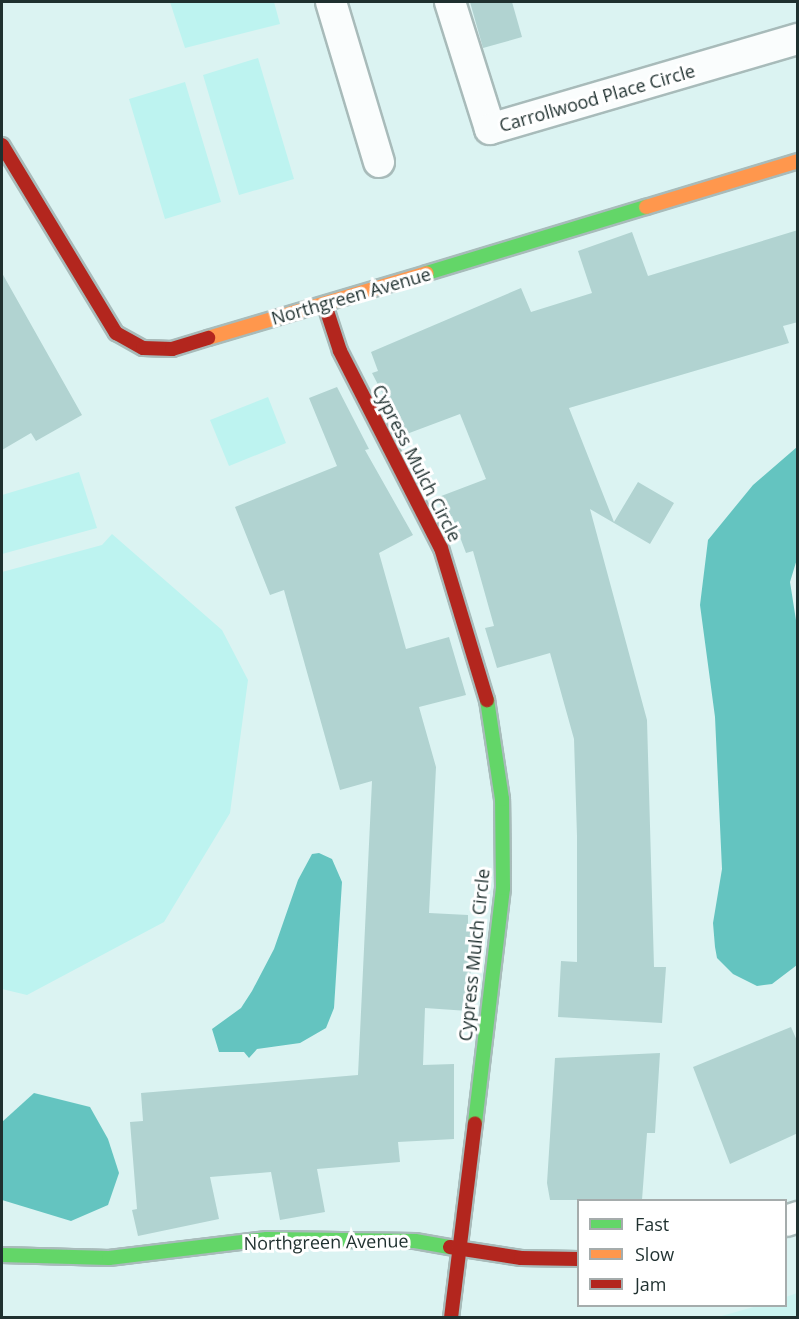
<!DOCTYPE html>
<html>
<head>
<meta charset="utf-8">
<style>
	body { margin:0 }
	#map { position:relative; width:799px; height:1319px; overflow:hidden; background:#dbf3f2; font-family:"Open Sans",sans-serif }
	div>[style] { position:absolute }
	.built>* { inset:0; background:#caf3f0 }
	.green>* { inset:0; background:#bdf3f0 }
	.water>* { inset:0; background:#64c4c0 }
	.building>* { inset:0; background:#b1d3d1 }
	.roads { filter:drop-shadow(2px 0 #a8bbba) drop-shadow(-2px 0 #a8bbba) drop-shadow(0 2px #a8bbba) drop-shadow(0 -2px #a8bbba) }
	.street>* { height:30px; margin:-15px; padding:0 15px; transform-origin:15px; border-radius:15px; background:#fafdfd }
	.fast>* { height:14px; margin:-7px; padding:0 7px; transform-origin:7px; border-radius:7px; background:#63d668 }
	.slow>* { height:14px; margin:-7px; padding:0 7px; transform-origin:7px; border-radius:7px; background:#ff974d }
	.jam>* { height:14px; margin:-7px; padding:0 7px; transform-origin:7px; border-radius:7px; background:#b3261e }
	span { translate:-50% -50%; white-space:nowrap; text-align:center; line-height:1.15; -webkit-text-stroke:6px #fff; paint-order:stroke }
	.street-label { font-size:18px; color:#1f302f }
	.frame { position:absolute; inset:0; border:3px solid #1f302f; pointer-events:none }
	.legend { position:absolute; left:577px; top:1199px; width:210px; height:108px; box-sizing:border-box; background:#fff; border:2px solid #a5acac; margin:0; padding:8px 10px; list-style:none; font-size:18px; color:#1f302f }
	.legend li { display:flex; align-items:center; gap:12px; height:30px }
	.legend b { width:30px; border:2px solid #a5acac }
</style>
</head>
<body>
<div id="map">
	<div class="built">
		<i style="clip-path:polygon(797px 1293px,797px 1317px,718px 1317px,757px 1306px,786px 1306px,786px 1297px)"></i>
	</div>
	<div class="green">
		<i style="clip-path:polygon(170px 2px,274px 2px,280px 24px,185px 48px)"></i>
		<i style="clip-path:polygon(258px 58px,294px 179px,239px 195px,203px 75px)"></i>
		<i style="clip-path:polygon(185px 82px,221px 202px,165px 219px,129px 99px)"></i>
		<i style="clip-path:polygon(268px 397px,286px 443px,229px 466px,210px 420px)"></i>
		<i style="clip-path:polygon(79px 472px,97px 528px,2px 554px,2px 495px)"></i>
		<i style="clip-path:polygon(112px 534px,222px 630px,248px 680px,230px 813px,164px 922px,27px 995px,2px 989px,2px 572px,102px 545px)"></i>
	</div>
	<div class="water">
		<i style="clip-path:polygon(797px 447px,797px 559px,790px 582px,798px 633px,797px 965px,772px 984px,757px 986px,733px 974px,717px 958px,715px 947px,713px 923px,722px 869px,715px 717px,700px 605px,708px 540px,753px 485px)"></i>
		<i style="clip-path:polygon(319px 853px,332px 859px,342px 882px,334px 1008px,326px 1028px,300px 1043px,257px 1049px,249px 1058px,244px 1052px,219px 1052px,212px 1029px,241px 1008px,252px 991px,274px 949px,298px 880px,312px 854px)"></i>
		<i style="clip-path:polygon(34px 1093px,90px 1107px,108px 1139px,119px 1173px,108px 1205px,71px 1221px,2px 1200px,2px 1122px)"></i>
	</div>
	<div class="building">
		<i style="clip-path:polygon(470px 2px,512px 2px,522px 37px,483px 48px)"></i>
		<i style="clip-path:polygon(798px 230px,798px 322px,783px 326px,789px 343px,569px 408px,614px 522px,638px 482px,674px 503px,650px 544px,590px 509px,647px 720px,654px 967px,666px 967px,662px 1023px,558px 1017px,561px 961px,577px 962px,577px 836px,574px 739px,550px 653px,497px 668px,485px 628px,494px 626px,473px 551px,466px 553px,452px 516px,447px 518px,436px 498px,486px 479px,460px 414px,404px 435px,372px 373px,378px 371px,371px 352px,521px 288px,531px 312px,592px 293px,578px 251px,632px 232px,648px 276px)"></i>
		<i style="clip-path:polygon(2px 273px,82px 415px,36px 441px,31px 433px,2px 450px)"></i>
		<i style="clip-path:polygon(337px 387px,369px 449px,365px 450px,413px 535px,379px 553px,406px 649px,449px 637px,466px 695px,419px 707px,436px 767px,429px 913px,468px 915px,468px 925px,474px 925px,468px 1011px,425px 1008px,423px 1065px,454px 1064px,454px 1139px,398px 1142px,400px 1162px,317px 1169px,325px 1212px,280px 1220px,271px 1172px,210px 1177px,219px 1219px,138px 1236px,132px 1210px,137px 1209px,130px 1122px,143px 1121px,141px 1093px,358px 1075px,372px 781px,340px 790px,284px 590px,270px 595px,235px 507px,337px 466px,309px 398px)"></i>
		<i style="clip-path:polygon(791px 1027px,798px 1043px,798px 1133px,730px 1164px,693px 1067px)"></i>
		<i style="clip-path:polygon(660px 1053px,655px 1133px,647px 1133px,642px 1200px,550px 1200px,547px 1183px,555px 1058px)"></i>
	</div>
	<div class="roads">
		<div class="street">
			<i style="left:331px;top:2px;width:167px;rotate:73.3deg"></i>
			<i style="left:450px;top:2px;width:133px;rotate:72.5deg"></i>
			<i style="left:490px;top:129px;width:321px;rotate:-16.3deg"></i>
			<i style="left:786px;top:1221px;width:13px;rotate:-18deg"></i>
		</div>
		<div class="fast">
			<i style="left:427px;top:273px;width:229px;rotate:-16.8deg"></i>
			<i style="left:475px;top:1123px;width:237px;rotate:-83.2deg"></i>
			<i style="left:503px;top:888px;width:89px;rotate:-90.6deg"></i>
			<i style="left:502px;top:799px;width:100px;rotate:-98.6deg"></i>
			<i style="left:2px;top:1255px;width:107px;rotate:1.6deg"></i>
			<i style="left:109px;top:1258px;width:159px;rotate:-6.9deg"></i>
			<i style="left:267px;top:1239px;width:148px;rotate:0.8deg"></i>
			<i style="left:415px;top:1241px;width:36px;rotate:10deg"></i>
		</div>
		<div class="slow">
			<i style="left:646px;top:207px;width:159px;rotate:-16.8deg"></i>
			<i style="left:208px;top:338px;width:228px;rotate:-16.5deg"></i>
		</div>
		<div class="jam">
			<i style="left:2px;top:145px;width:220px;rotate:58.8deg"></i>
			<i style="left:116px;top:333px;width:31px;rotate:29deg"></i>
			<i style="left:143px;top:348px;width:29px;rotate:2deg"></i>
			<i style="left:172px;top:349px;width:38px;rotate:-17deg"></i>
			<i style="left:325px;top:305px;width:48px;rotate:71.9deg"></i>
			<i style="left:340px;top:351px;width:221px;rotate:62.9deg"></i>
			<i style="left:441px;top:548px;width:159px;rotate:73.2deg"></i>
			<i style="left:450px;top:1247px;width:72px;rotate:8.8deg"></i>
			<i style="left:521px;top:1258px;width:57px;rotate:1deg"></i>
			<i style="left:451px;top:1318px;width:196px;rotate:-83deg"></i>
		</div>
	</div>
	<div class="street-label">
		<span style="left:597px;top:98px;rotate:-16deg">Carrollwood Place Circle</span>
		<span style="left:351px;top:296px;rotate:-16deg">Northgreen Avenue</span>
		<span style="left:417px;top:463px;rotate:63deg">Cypress Mulch Circle</span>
		<span style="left:474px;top:955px;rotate:-84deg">Cypress Mulch Circle</span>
		<span style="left:326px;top:1242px;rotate:-1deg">Northgreen Avenue</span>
	</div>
	<div class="frame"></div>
	<ul class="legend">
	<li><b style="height:8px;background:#63d668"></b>Fast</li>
	<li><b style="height:8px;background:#ff974d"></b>Slow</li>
	<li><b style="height:8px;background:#b3261e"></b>Jam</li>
	</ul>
</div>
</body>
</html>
